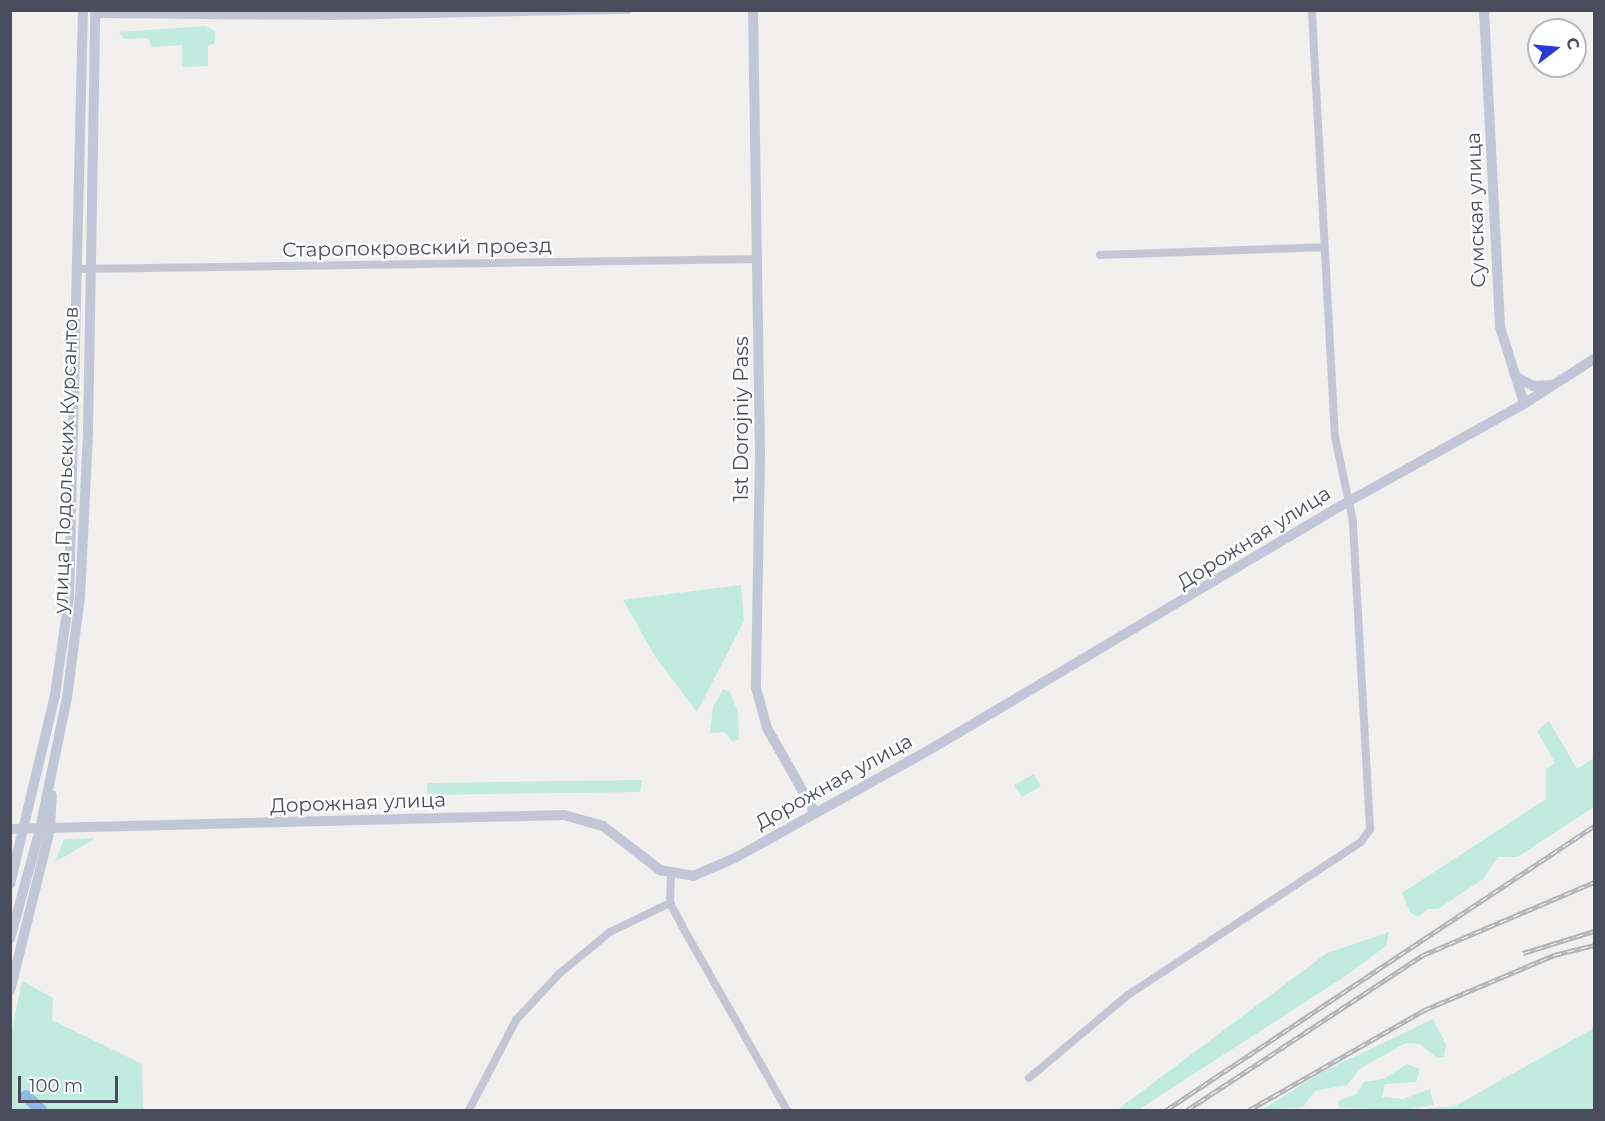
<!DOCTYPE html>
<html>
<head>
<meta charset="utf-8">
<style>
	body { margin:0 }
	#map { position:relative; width:1605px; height:1121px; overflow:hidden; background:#f1f0ef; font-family:Montserrat,sans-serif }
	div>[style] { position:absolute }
	.green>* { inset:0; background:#c1ebdf }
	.river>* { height:12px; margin:-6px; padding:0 6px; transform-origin:6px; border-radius:6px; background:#92b8e5 }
	.street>* { height:8px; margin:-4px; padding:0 4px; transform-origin:4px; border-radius:4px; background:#c4c7d3 }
	.secondary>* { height:10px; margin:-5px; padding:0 5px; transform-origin:5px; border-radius:5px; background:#c3c6d6 }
	.rail>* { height:4.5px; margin-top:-2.25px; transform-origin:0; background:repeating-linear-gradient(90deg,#fff 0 7px,#b2b2b9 0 14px); box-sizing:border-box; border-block:2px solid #b2b2b9 }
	span { translate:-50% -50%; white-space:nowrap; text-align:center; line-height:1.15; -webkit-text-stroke:4.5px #fff; paint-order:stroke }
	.street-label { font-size:20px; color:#494c5b }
	.frame { position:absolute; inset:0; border:12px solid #494c5b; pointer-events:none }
	.north { position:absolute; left:1527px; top:18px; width:60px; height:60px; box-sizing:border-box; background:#fff; border:2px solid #b6b7bd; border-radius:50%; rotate:74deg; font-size:16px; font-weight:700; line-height:24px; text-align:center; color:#494c5b }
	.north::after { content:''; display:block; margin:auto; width:21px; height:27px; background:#283ad3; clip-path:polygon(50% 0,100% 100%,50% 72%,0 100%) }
	.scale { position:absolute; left:18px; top:1076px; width:100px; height:27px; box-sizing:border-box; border:3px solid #494c5b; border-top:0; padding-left:8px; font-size:18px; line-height:21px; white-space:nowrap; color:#494c5b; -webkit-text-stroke:4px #fff; paint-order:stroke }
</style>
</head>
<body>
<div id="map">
	<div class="green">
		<i style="clip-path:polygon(205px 26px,215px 31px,215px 43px,208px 46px,208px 66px,182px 67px,182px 45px,152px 47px,148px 38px,124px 39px,119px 32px)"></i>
		<i style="clip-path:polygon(741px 585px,744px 621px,697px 712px,656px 658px,623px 600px)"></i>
		<i style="clip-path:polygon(723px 689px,730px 692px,738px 712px,739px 739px,733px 742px,724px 732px,710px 733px,713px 707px)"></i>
		<i style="clip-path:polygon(1549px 721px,1577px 769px,1594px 758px,1594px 807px,1517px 857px,1498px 857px,1483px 879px,1438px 909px,1428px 909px,1418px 917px,1410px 912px,1402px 893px,1546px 799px,1546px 769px,1555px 763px,1537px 731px)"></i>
		<i style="clip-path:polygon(1034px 774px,1041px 786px,1022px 797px,1014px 785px)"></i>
		<i style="clip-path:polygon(642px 780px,640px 792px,427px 795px,427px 783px)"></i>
		<i style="clip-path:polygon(93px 838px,93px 840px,55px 862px,64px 839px)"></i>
		<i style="clip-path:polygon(1389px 932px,1386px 946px,1344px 977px,1138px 1110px,1117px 1110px,1327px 953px)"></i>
		<i style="clip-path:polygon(22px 981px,53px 998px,52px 1020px,142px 1064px,143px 1110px,12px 1110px,11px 1035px)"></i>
		<i style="clip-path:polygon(1433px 1019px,1446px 1044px,1444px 1057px,1437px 1058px,1420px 1044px,1406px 1043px,1361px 1068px,1347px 1085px,1315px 1091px,1303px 1107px,1262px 1110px,1322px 1072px)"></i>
		<i style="clip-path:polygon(1594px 1028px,1594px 1110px,1414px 1110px,1455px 1106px)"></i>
		<i style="clip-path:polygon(1407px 1064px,1420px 1069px,1416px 1082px,1385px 1084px,1382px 1097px,1403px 1099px,1430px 1089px,1434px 1105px,1404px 1110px,1339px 1108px,1338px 1101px,1356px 1094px,1364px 1082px,1384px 1079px)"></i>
	</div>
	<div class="river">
		<i style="left:26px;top:1096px;width:21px;rotate:43deg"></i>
	</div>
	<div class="street">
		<i style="left:95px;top:14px;width:239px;rotate:0.5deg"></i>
		<i style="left:334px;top:16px;width:294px;rotate:-1.2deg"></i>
		<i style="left:1100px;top:255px;width:224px;rotate:-2deg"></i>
		<i style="left:78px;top:269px;width:679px;rotate:-0.84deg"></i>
		<i style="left:671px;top:875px;width:28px;rotate:92deg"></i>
		<i style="left:670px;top:903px;width:26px;rotate:62deg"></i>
		<i style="left:682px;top:926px;width:212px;rotate:60.3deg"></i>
		<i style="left:1029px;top:1078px;width:129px;rotate:-40deg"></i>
		<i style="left:1128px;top:995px;width:279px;rotate:-33.3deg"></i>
		<i style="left:1361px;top:842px;width:16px;rotate:-55deg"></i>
		<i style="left:1370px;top:829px;width:308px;rotate:-93.2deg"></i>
		<i style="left:1353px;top:521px;width:86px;rotate:-102.1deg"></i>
		<i style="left:1335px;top:437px;width:428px;rotate:-93.1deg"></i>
		<i style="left:469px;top:1110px;width:102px;rotate:-62.4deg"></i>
		<i style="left:516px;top:1020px;width:64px;rotate:-46.9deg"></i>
		<i style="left:560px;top:973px;width:65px;rotate:-39.4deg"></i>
		<i style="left:610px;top:932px;width:67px;rotate:-25.8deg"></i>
	</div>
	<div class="secondary">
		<i style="left:753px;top:10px;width:442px;rotate:89.1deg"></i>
		<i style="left:760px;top:452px;width:236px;rotate:91deg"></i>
		<i style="left:756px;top:688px;width:41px;rotate:74.6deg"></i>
		<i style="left:767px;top:728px;width:98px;rotate:60.5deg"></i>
		<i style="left:1484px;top:10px;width:317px;rotate:87.1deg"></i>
		<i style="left:1500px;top:327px;width:80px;rotate:72.5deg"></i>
		<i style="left:1515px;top:376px;width:21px;rotate:29deg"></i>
		<i style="left:1533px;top:386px;width:18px;rotate:-3deg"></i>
		<i style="left:10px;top:829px;width:554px;rotate:-1.45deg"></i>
		<i style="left:564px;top:815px;width:41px;rotate:15.8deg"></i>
		<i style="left:603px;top:826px;width:72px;rotate:37.7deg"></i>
		<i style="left:660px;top:870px;width:34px;rotate:10deg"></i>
		<i style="left:693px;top:876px;width:46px;rotate:-23.2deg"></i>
		<i style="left:735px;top:858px;width:230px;rotate:-29.1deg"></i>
		<i style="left:936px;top:746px;width:464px;rotate:-30.7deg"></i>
		<i style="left:1335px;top:509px;width:214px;rotate:-29.1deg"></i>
		<i style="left:1522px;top:405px;width:85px;rotate:-32.6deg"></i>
		<i style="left:10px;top:884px;width:194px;rotate:-76.6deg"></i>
		<i style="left:55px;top:695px;width:98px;rotate:-81.8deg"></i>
		<i style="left:69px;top:598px;width:588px;rotate:-88.64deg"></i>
		<i style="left:10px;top:939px;width:114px;rotate:-74.7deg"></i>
		<i style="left:40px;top:829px;width:134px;rotate:-78.4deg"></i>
		<i style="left:67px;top:698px;width:102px;rotate:-82.7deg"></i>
		<i style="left:80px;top:597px;width:166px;rotate:-87.2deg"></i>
		<i style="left:88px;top:431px;width:421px;rotate:-89deg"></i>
		<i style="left:10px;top:991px;width:167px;rotate:-76.1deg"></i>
		<i style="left:50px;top:829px;width:34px;rotate:-87deg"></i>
	</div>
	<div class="rail">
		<i style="left:1523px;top:953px;width:74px;rotate:-17.2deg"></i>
		<i style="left:1166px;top:1110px;width:514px;rotate:-33.57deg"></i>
		<i style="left:1187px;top:1110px;width:282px;rotate:-33.3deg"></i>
		<i style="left:1423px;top:955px;width:186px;rotate:-23.1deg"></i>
		<i style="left:1249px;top:1110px;width:202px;rotate:-29.7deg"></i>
		<i style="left:1424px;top:1010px;width:141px;rotate:-22.9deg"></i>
		<i style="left:1554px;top:955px;width:41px;rotate:-14deg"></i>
	</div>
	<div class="street-label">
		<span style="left:1476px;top:210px;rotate:-92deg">Сумская улица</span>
		<span style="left:417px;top:248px;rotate:-1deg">Старопокровский проезд</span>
		<span style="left:741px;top:419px;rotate:-90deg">1st Dorojniy Pass</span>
		<span style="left:66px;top:460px;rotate:-88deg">улица Подольских Курсантов</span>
		<span style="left:1254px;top:538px;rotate:-32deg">Дорожная улица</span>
		<span style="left:834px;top:782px;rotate:-29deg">Дорожная улица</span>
		<span style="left:358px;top:803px;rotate:-2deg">Дорожная улица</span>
	</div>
	<div class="frame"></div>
	<div class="north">С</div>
	<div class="scale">100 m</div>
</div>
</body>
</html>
